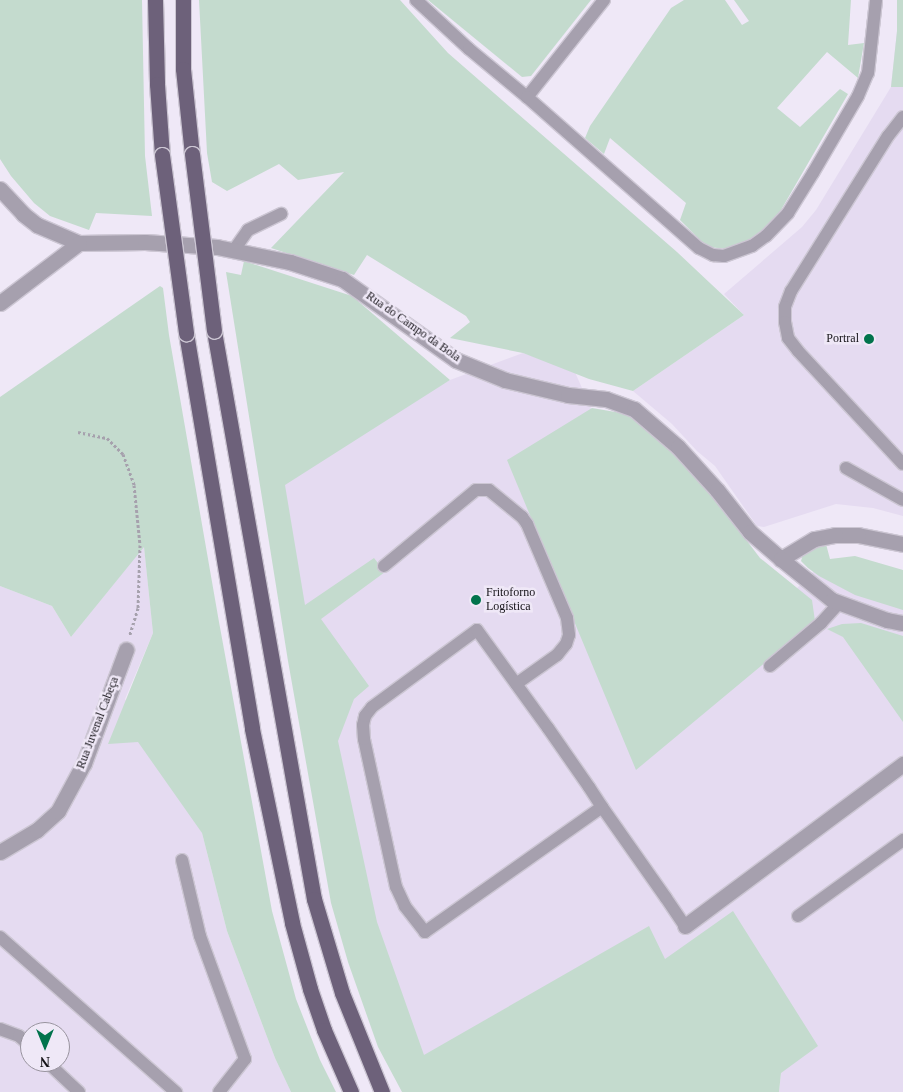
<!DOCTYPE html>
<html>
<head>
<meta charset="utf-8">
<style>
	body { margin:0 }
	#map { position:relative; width:903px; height:1092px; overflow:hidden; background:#efe8f7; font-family:Georgia,serif }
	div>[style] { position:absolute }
	.built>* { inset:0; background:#e5dbf1 }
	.green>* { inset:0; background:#c4dbce }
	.path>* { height:3px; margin-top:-1.5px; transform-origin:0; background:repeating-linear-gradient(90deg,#a6a1ad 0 2.5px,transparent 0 5px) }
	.roads { filter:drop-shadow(1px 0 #ccc6d3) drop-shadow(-1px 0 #ccc6d3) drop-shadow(0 1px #ccc6d3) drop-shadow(0 -1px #ccc6d3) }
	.lane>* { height:12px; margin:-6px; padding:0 6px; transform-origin:6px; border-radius:6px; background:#a6a0ae }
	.street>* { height:15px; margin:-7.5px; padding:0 7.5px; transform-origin:7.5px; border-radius:7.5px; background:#a6a0ae }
	.primary>* { height:15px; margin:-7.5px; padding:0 7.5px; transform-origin:7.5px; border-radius:7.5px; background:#6d617a }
	.bridges { filter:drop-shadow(1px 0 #ccc6d3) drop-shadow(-1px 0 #ccc6d3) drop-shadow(0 1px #ccc6d3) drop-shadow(0 -1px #ccc6d3) }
	.primary-bridge>* { height:15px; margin:-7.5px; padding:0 7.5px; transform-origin:7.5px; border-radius:7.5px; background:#6d617a }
	.dots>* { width:14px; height:14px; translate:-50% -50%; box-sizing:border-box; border:2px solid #efe8f7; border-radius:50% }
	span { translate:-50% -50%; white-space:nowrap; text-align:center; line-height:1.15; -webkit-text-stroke:5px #efe8f7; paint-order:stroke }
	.street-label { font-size:12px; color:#151318 }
	.poi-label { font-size:12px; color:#151318 }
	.right { translate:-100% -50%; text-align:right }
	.left { translate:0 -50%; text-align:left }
	.north { position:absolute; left:20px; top:1022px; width:50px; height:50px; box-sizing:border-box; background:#efe8f7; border:1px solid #98939e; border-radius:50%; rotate:180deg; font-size:14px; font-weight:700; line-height:20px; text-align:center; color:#151318 }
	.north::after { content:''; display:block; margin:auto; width:18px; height:22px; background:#01734c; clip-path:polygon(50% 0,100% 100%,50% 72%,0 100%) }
</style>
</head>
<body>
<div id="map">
	<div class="built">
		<i style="clip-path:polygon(897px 0,903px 0,903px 516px,873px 508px,836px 504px,764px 527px,757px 526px,715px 466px,697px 451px,672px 424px,633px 391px,744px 315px,724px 294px,802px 227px,816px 210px,891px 87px,897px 31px)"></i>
		<i style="clip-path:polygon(523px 353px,574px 370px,594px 415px,646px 740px,817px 568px,903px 600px,903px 1092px,779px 1092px,781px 1073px,424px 1063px,371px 926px,274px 480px,450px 380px)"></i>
		<i style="clip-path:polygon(evenodd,144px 546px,153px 633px,125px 699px,202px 833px,227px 931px,275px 1058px,291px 1092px,0 1092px,0 586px,52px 606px,71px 637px,144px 546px,30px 1032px,60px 1032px,60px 1062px,30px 1062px,30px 1032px)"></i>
	</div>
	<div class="green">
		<i style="clip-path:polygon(0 0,142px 0,145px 156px,152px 216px,96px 213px,89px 230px,50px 216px,34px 203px,11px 176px,0 159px)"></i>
		<i style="clip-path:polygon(199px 0,400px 0,448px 53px,677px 252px,744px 315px,633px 391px,589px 379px,523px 353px,450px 338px,470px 322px,466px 316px,367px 255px,354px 275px,271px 248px,344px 172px,298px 180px,279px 164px,227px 191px,212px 182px,207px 153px)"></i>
		<i style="clip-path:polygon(428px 0,591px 0,531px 76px,522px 77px)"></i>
		<i style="clip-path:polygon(684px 0,725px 0,742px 25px,749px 21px,734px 0,851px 0,848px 45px,864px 43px,858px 78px,827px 52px,777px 108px,800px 127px,840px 89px,848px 94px,781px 210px,769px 225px,750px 239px,729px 249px,707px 247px,680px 220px,686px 203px,610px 138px,604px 154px,585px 138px,590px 126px,671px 8px)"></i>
		<i style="clip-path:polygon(897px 0,903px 0,903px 87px,891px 87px,897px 31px)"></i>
		<i style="clip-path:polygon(244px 261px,352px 296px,450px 380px,285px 485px,305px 605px,374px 558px,385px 572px,321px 619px,369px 686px,354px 699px,338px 741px,377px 922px,424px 1055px,649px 926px,665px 959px,733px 911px,818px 1046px,781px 1073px,779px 1092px,402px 1092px,378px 1047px,348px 962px,331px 903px,288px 661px,226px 272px,241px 275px)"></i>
		<i style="clip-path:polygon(160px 286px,163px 288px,169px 335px,219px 622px,272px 911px,296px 999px,320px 1060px,336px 1092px,291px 1092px,275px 1058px,227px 931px,202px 833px,138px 742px,108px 744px,153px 633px,144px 547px,71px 637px,52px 606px,0 586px,0 397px)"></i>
		<i style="clip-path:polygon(592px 408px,633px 415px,693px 470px,760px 558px,812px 600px,815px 621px,636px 770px,507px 460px)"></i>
		<i style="clip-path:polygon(826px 544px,830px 559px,855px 556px,903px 570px,903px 610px,855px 595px,819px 576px,808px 568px,801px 561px,804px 551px)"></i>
		<i style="clip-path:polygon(861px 623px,903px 636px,903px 722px,843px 637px,827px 629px,842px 624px)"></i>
	</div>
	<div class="path">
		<i style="left:78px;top:432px;width:30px;rotate:12deg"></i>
		<i style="left:107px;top:438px;width:23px;rotate:45deg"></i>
		<i style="left:123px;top:454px;width:33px;rotate:70deg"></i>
		<i style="left:134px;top:485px;width:60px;rotate:84.3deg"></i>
		<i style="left:140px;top:545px;width:63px;rotate:91.8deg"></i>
		<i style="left:138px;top:608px;width:28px;rotate:107deg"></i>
	</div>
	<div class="roads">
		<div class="lane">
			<i style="left:416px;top:0;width:72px;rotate:42.8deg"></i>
			<i style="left:469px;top:49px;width:75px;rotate:39.6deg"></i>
			<i style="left:604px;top:0;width:124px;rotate:128.4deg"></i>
			<i style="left:527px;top:97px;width:229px;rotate:41.3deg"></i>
			<i style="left:699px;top:248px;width:16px;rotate:27deg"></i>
			<i style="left:713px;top:255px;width:11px;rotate:5deg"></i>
			<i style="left:724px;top:256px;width:30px;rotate:-20deg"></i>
			<i style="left:752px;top:246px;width:17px;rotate:-36deg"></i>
			<i style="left:766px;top:236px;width:32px;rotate:-46deg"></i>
			<i style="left:788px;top:213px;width:47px;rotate:-58deg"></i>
			<i style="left:813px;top:173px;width:89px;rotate:-59.7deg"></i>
			<i style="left:858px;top:96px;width:25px;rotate:-67deg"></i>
			<i style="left:868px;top:73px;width:73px;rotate:-83.7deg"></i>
			<i style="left:903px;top:117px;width:24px;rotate:128deg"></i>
			<i style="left:888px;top:136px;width:183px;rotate:122deg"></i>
			<i style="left:791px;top:291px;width:17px;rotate:111deg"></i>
			<i style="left:785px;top:307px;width:15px;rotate:90deg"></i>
			<i style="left:785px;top:322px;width:16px;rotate:79deg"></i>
			<i style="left:788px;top:338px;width:16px;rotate:52deg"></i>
			<i style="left:798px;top:351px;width:154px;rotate:47.1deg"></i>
			<i style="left:234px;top:250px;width:24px;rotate:-55deg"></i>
			<i style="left:248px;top:230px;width:37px;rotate:-26deg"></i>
			<i style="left:846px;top:468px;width:65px;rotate:29.3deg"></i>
			<i style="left:384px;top:566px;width:119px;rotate:-39.6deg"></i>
			<i style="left:476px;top:490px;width:13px"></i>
			<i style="left:489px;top:490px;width:43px;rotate:39.3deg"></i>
			<i style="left:522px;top:517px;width:9px;rotate:54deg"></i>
			<i style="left:527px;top:524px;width:102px;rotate:66.9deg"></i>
			<i style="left:567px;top:618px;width:17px;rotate:83deg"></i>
			<i style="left:569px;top:635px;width:9px;rotate:108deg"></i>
			<i style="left:566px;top:644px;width:14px;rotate:129deg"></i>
			<i style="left:557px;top:655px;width:50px;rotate:144.7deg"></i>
			<i style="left:770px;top:666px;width:67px;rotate:-40.1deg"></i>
			<i style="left:821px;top:623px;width:27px;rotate:-48deg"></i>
			<i style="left:602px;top:807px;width:217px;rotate:144.8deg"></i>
			<i style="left:425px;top:932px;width:33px;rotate:-128deg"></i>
			<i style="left:405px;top:906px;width:21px;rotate:-115deg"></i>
			<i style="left:396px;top:887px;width:151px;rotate:-102.2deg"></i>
			<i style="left:364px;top:739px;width:14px;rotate:-94deg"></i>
			<i style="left:363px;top:725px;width:9px;rotate:-77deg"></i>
			<i style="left:365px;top:716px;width:11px;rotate:-52deg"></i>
			<i style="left:372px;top:707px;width:130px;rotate:-36.3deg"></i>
			<i style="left:477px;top:630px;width:121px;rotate:54.1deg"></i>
			<i style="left:548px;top:728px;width:72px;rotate:55.2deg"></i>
			<i style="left:589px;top:787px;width:24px;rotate:57deg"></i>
			<i style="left:602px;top:807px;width:111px;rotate:54.9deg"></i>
			<i style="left:666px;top:898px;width:34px;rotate:56deg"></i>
			<i style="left:182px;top:860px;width:78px;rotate:76.7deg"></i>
			<i style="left:200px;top:936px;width:131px;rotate:69.9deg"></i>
			<i style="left:245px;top:1059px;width:42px;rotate:128.2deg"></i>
			<i style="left:798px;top:916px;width:130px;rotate:-35.9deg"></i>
			<i style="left:0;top:937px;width:235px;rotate:41.4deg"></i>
			<i style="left:0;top:1029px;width:20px;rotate:20deg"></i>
			<i style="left:19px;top:1036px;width:15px;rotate:42deg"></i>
			<i style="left:47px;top:1062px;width:44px;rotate:43.2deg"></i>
		</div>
		<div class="street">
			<i style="left:0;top:189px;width:34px;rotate:47deg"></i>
			<i style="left:23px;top:214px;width:18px;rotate:38deg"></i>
			<i style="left:37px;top:225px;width:46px;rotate:23.2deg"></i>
			<i style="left:79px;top:243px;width:66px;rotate:-0.9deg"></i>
			<i style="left:145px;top:242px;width:72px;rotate:4deg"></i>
			<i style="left:217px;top:247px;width:75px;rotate:11.6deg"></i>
			<i style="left:290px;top:262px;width:55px;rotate:18.1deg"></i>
			<i style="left:342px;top:279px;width:140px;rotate:35.4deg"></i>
			<i style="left:456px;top:360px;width:53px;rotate:22.2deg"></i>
			<i style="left:505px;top:380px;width:65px;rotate:13.4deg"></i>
			<i style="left:568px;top:395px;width:38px;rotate:6deg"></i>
			<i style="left:606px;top:399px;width:30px;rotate:20deg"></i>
			<i style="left:634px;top:409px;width:58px;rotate:40.8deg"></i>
			<i style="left:678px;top:447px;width:58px;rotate:47.8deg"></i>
			<i style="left:717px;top:490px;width:53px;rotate:51.8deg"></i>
			<i style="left:750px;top:532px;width:41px;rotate:41.1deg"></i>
			<i style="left:0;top:303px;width:99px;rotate:-37.2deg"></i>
			<i style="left:903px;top:544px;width:46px;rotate:-168.7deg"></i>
			<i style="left:858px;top:535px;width:23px;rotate:180deg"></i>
			<i style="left:835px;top:535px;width:21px;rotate:169deg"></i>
			<i style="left:814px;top:539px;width:39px;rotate:149deg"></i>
			<i style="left:781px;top:559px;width:65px;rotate:38.8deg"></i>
			<i style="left:832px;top:600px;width:59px;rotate:20deg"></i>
			<i style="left:887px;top:620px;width:16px;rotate:11deg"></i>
			<i style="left:0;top:852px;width:43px;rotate:-30.7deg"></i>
			<i style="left:37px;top:830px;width:28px;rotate:-42deg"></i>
			<i style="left:58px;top:811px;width:55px;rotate:-61.6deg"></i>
			<i style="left:84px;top:763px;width:121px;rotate:-69.6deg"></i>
			<i style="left:685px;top:926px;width:272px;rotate:-36.6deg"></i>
		</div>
		<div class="primary">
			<i style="left:155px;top:0;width:84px;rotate:88.6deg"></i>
			<i style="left:157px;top:84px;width:71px;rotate:86deg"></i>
			<i style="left:183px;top:0;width:69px;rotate:90deg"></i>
			<i style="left:183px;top:69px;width:85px;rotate:84deg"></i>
			<i style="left:214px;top:331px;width:577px;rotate:80.02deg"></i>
			<i style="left:314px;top:899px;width:98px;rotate:73.4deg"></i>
			<i style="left:342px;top:993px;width:107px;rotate:68deg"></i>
			<i style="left:186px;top:333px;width:401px;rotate:80.5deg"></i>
			<i style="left:252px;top:729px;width:198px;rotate:78.3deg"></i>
			<i style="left:292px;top:923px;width:68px;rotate:74.7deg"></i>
			<i style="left:310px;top:989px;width:43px;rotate:71.1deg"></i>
			<i style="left:324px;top:1030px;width:68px;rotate:66.5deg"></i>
		</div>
	</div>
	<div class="bridges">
		<div class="primary-bridge">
			<i style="left:192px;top:154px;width:178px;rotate:82.9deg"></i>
			<i style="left:162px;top:155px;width:180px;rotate:82.3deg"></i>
		</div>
	</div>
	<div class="dots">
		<i style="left:869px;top:339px;background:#01734c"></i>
		<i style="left:476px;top:600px;background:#01734c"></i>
	</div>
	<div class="street-label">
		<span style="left:413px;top:327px;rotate:35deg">Rua do Campo da Bola</span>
		<span style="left:98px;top:723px;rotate:-69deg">Rua Juvenal Cabeça</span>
	</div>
	<div class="poi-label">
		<span class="right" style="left:859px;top:339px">Portral</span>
		<span class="left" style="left:486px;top:600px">Fritoforno<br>Logística</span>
	</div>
	<div class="north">N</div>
</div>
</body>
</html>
